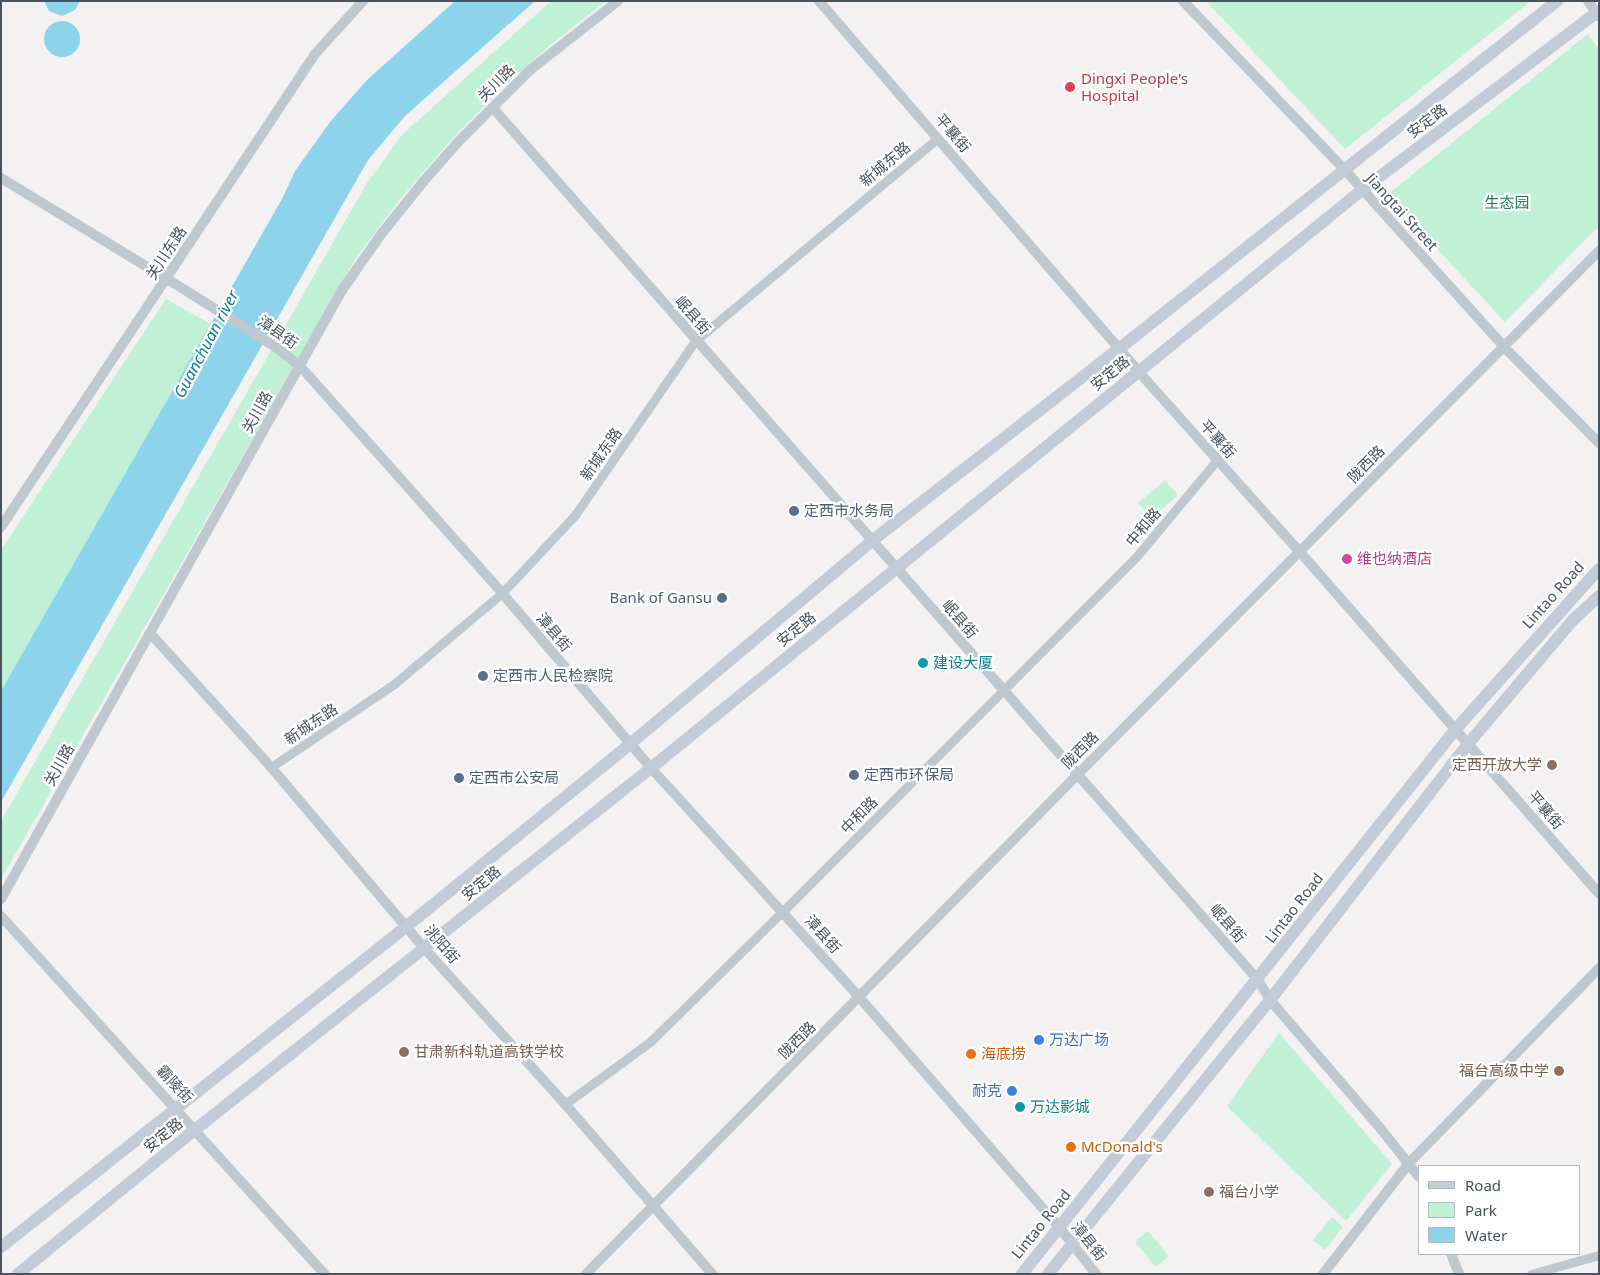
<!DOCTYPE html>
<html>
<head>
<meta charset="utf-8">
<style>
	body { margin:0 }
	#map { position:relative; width:1600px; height:1275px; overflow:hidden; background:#f3f1f1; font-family:"Noto Sans","Noto Sans SC",sans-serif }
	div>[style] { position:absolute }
	.green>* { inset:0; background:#c0f0d5 }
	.water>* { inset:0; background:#8dd3ec }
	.round { border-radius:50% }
	.minor>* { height:9px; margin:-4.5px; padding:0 4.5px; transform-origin:4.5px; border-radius:4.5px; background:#bfc7cf }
	.tertiary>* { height:10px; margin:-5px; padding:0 5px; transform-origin:5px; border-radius:5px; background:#bfc7cf }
	.secondary>* { height:12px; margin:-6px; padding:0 6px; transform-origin:6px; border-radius:6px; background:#c2cbd7 }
	.dots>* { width:14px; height:14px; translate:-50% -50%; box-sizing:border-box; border:2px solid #fff; border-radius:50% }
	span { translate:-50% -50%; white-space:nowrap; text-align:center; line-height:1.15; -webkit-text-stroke:4.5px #fff; paint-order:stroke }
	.health-label { font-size:15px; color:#be3a42 }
	.left { translate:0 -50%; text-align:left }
	.street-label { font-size:15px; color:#48535e }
	.park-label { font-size:15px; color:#188153 }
	.service-label { font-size:15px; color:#4e5e75 }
	.right { translate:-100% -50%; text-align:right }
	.hotel-label { font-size:15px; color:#b23c85 }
	.culture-label { font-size:15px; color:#0d838f }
	.education-label { font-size:15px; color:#785e54 }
	.shop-label { font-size:15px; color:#366cbe }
	.food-label { font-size:15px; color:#c56008 }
	.water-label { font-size:16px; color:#0d7ca5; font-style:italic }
	.frame { position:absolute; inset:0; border:2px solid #48535e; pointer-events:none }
	.legend { position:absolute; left:1418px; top:1165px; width:162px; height:90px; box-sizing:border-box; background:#fff; border:1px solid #b6babf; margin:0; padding:6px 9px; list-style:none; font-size:15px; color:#48535e }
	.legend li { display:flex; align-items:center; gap:10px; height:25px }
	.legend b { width:25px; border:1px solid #b6babf }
</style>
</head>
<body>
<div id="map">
	<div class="green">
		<i style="clip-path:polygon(551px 1px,606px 1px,548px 47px,503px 87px,451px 140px,402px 197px,357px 256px,1px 879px,1px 821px,367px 183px,402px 135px)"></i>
		<i style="clip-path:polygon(1206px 1px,1531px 1px,1345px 149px)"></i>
		<i style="clip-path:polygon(1588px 34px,1599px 49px,1599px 226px,1505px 322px,1387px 195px)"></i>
		<i style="clip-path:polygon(166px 299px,211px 324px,1px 691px,1px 550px)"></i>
		<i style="clip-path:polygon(1165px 480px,1178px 495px,1152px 518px,1138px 503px)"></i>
		<i style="clip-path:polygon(1279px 1033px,1392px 1164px,1346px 1221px,1227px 1106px)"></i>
		<i style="clip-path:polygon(1332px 1217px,1343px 1227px,1325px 1250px,1313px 1240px)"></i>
		<i style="clip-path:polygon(1148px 1231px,1169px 1256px,1156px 1267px,1135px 1242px)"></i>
	</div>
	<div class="water">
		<i style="clip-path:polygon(44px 1px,80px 1px,75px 10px,62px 16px,49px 11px)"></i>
		<i style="clip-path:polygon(455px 1px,535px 1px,405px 116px,368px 160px,1px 802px,1px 691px,282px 199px,295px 171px,330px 122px,367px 80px)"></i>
		<i class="round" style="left:44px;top:21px;width:36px;height:36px"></i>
	</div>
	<div class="minor">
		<i style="left:271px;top:767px;width:148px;rotate:-34deg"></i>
		<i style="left:394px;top:684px;width:141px;rotate:-40.1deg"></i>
		<i style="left:502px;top:593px;width:107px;rotate:-46.9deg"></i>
		<i style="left:575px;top:515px;width:211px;rotate:-55.4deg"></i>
		<i style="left:695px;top:341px;width:315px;rotate:-39.9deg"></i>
		<i style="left:565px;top:1104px;width:107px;rotate:-36.2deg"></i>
		<i style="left:651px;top:1041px;width:184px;rotate:-44.6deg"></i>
		<i style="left:782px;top:912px;width:503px;rotate:-45.08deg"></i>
		<i style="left:1137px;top:556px;width:125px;rotate:-50.2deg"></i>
		<i style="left:1531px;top:1274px;width:71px;rotate:-15.6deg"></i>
	</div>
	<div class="tertiary">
		<i style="left:819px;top:1px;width:489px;rotate:49.2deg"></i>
		<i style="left:1138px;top:371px;width:243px;rotate:48.2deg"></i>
		<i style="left:1300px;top:552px;width:454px;rotate:48.8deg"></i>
		<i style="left:1183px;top:1px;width:233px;rotate:46.2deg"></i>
		<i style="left:1344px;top:169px;width:239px;rotate:48deg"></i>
		<i style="left:1504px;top:347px;width:135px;rotate:45.3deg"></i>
		<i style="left:1588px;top:1px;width:19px;rotate:55deg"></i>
		<i style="left:493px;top:108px;width:1160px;rotate:48.74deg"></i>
		<i style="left:1258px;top:980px;width:23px;rotate:59deg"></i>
		<i style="left:1270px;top:1000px;width:170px;rotate:49.3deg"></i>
		<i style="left:1381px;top:1129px;width:61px;rotate:51.6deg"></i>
		<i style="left:1px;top:178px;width:215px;rotate:31.3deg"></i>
		<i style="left:185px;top:290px;width:109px;rotate:32.2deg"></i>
		<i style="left:277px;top:348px;width:29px;rotate:38deg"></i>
		<i style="left:300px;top:366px;width:304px;rotate:48.3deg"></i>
		<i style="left:502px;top:593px;width:230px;rotate:49.6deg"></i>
		<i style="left:651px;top:768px;width:311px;rotate:47.7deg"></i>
		<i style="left:860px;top:998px;width:303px;rotate:49deg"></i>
		<i style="left:1059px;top:1227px;width:60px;rotate:51.8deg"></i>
		<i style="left:1px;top:527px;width:568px;rotate:-56.42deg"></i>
		<i style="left:315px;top:54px;width:72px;rotate:-47.8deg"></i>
		<i style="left:150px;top:633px;width:181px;rotate:47.9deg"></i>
		<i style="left:271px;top:767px;width:238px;rotate:49.8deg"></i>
		<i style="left:425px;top:949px;width:209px;rotate:47.9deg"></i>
		<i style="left:565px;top:1104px;width:225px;rotate:49.1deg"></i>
		<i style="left:1px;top:899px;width:698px;rotate:-60.75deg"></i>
		<i style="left:342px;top:290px;width:70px;rotate:-54.9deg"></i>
		<i style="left:382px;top:233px;width:65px;rotate:-51.2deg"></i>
		<i style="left:423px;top:182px;width:53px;rotate:-48.8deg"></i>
		<i style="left:458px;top:142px;width:102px;rotate:-45deg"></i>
		<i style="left:530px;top:70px;width:112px;rotate:-38.1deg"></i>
		<i style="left:1px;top:916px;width:483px;rotate:47.9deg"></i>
		<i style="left:1451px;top:1254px;width:22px;rotate:68deg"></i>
		<i style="left:586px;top:1274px;width:700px;rotate:-45.46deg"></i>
		<i style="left:1077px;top:775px;width:740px;rotate:-45.11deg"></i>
		<i style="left:1323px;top:1274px;width:140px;rotate:-52.2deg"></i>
		<i style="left:1409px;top:1163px;width:272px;rotate:-45.7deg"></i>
	</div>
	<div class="secondary">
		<i style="left:1px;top:1247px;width:518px;rotate:-38.33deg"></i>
		<i style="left:407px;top:926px;width:288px;rotate:-39.2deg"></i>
		<i style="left:630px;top:744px;width:317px;rotate:-40deg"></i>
		<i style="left:873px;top:540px;width:313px;rotate:-37.9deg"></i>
		<i style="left:1120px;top:348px;width:558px;rotate:-38.45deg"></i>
		<i style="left:18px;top:1274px;width:230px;rotate:-39.2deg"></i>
		<i style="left:196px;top:1129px;width:581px;rotate:-38.43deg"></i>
		<i style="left:651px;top:768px;width:916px;rotate:-39.11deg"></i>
		<i style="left:1362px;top:190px;width:293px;rotate:-37.1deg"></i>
		<i style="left:1022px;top:1274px;width:695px;rotate:-51.48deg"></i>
		<i style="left:1455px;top:730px;width:216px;rotate:-48.2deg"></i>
		<i style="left:1048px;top:1274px;width:353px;rotate:-51deg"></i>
		<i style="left:1270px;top:1000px;width:324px;rotate:-52.3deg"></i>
		<i style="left:1468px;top:744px;width:161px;rotate:-49.8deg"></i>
		<i style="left:1572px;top:621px;width:37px;rotate:-43deg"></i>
	</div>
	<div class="dots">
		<i style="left:1070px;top:87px;background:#e0444e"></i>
		<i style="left:794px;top:511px;background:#5c6f8a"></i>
		<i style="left:1347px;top:559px;background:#d1479c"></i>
		<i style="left:722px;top:598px;background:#5c6f8a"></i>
		<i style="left:923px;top:663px;background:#0f9aa8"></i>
		<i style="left:483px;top:676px;background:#5c6f8a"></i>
		<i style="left:1552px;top:765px;background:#8d6e63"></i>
		<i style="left:854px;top:775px;background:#5c6f8a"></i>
		<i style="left:459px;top:778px;background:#5c6f8a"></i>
		<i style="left:1039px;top:1040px;background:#3f7fe0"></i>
		<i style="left:404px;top:1052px;background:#8d6e63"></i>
		<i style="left:971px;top:1054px;background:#e8710a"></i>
		<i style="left:1559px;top:1071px;background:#8d6e63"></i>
		<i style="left:1012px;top:1091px;background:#3f7fe0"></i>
		<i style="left:1020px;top:1107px;background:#0f9aa8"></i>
		<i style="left:1071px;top:1147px;background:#e8710a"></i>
		<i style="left:1209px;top:1192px;background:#8d6e63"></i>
	</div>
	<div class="health-label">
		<span class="left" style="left:1081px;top:87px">Dingxi People's<br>Hospital</span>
	</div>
	<div class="street-label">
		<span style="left:496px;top:83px;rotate:-45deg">关川路</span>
		<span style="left:1427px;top:121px;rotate:-37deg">安定路</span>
		<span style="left:953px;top:133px;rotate:49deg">平襄街</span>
		<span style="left:885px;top:164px;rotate:-40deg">新城东路</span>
		<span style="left:1402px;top:212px;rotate:48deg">Jiangtai Street</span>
		<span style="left:166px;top:253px;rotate:-57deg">关川东路</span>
		<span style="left:693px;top:315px;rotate:49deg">岷县街</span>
		<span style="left:278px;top:332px;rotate:35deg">漳县街</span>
		<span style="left:1110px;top:373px;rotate:-39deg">安定路</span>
		<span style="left:257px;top:412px;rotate:-61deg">关川路</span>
		<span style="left:1218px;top:439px;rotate:48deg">平襄街</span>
		<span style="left:601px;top:454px;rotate:-55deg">新城东路</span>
		<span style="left:1366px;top:464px;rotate:-45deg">陇西路</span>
		<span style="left:1143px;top:527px;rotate:-50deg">中和路</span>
		<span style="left:1553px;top:595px;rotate:-48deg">Lintao Road</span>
		<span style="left:960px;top:619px;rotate:49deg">岷县街</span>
		<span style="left:796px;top:629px;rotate:-39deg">安定路</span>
		<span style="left:554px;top:632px;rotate:50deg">漳县街</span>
		<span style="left:311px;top:724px;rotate:-34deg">新城东路</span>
		<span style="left:1080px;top:750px;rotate:-45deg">陇西路</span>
		<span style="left:59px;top:765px;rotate:-61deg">关川路</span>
		<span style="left:1546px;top:810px;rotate:49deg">平襄街</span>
		<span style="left:859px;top:815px;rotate:-45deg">中和路</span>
		<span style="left:481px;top:883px;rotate:-39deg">安定路</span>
		<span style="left:1294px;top:908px;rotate:-52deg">Lintao Road</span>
		<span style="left:1228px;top:923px;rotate:49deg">岷县街</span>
		<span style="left:823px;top:934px;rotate:48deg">漳县街</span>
		<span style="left:442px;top:944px;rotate:49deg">洮阳街</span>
		<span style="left:797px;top:1040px;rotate:-45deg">陇西路</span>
		<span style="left:175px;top:1084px;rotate:47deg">霸陵街</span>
		<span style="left:163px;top:1135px;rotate:-39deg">安定路</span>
		<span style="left:1041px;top:1224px;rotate:-51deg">Lintao Road</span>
		<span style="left:1089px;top:1241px;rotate:51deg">漳县街</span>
	</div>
	<div class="park-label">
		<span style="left:1507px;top:203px">生态园</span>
	</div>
	<div class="service-label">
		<span class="left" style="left:804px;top:511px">定西市水务局</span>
		<span class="right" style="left:712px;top:598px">Bank of Gansu</span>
		<span class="left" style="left:493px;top:676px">定西市人民检察院</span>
		<span class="left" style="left:864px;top:775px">定西市环保局</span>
		<span class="left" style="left:469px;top:778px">定西市公安局</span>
	</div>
	<div class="hotel-label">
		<span class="left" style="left:1357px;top:559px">维也纳酒店</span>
	</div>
	<div class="culture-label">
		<span class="left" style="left:933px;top:663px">建设大厦</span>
		<span class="left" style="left:1030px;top:1107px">万达影城</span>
	</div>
	<div class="education-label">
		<span class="right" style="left:1542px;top:765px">定西开放大学</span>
		<span class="left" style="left:414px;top:1052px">甘肃新科轨道高铁学校</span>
		<span class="right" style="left:1549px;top:1071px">福台高级中学</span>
		<span class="left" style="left:1219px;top:1192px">福台小学</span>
	</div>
	<div class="shop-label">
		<span class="left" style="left:1049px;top:1040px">万达广场</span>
		<span class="right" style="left:1002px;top:1091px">耐克</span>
	</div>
	<div class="food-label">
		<span class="left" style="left:981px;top:1054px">海底捞</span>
		<span class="left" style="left:1081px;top:1147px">McDonald's</span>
	</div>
	<div class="water-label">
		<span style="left:206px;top:344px;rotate:-62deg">Guanchuan river</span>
	</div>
	<div class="frame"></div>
	<ul class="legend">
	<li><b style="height:6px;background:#c2cbd7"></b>Road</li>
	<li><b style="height:14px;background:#c0f0d5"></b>Park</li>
	<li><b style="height:14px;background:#8dd3ec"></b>Water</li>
	</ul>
</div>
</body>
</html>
